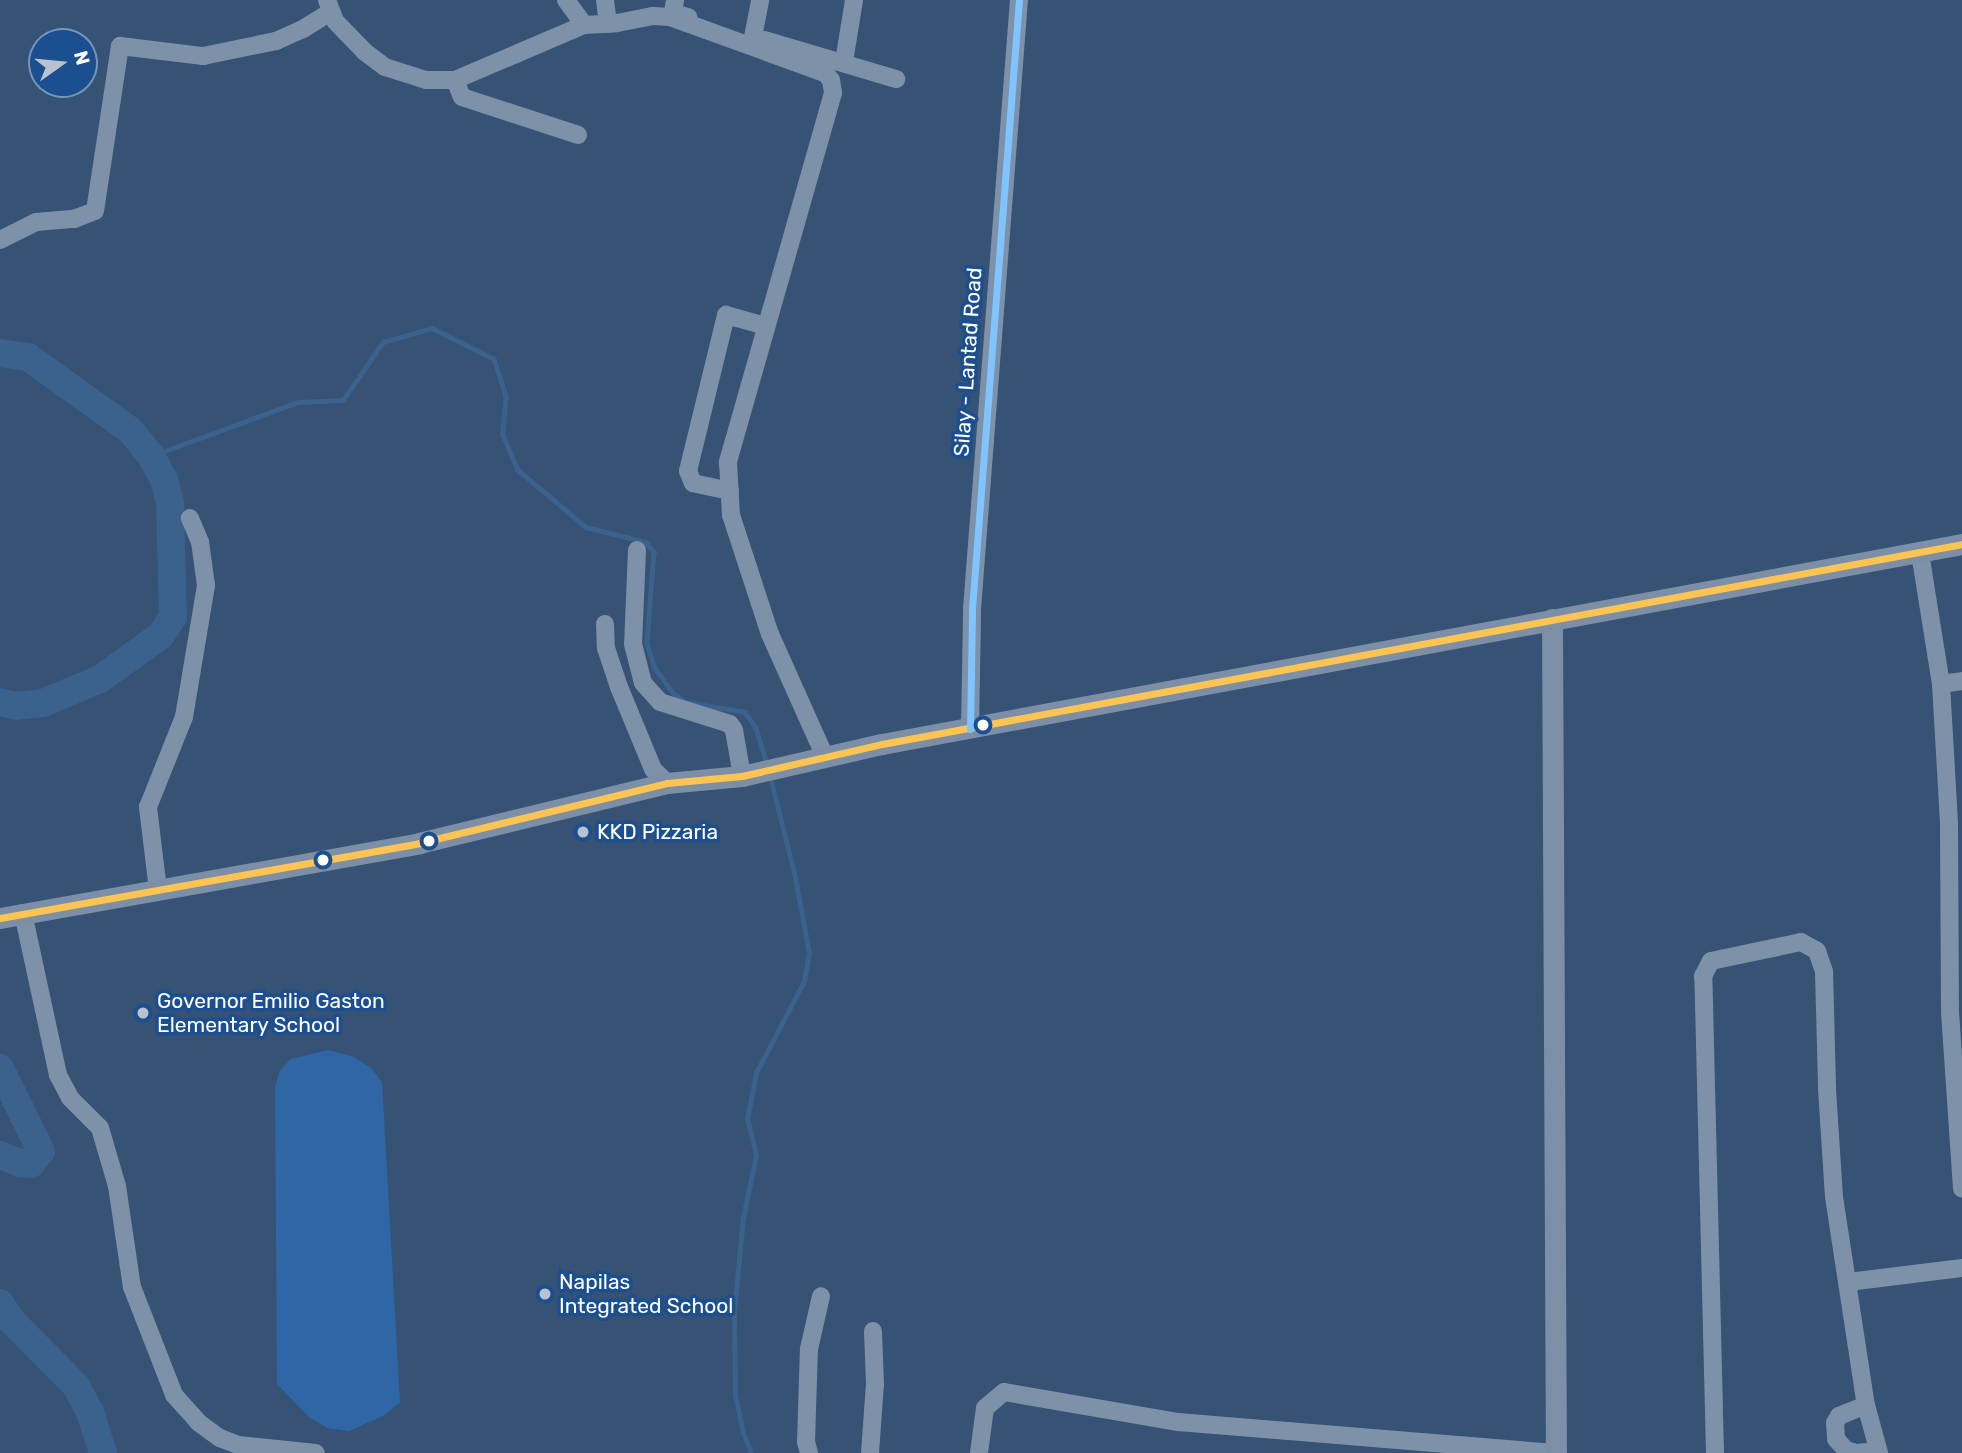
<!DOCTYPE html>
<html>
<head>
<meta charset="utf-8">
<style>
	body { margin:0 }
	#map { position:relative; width:1962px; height:1453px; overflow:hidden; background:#365274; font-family:Rubik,sans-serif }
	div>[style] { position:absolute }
	.green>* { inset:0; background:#2f66a5 }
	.stream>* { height:4.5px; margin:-2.25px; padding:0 2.25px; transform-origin:2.25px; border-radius:2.25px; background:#3b618d }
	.river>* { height:28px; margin:-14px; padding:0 14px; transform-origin:14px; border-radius:14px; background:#3b618d }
	.minor>* { height:18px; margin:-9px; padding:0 9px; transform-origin:9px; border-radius:9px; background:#7d92a8 }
	.major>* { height:21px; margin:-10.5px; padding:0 10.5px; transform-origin:10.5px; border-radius:10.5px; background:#7d8ea7 }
	.bus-1>* { height:7px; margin:-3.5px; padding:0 3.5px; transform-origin:3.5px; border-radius:3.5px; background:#fcc553 }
	.bus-2>* { height:7px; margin:-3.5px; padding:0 3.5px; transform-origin:3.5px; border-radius:3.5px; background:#80c4ff }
	.dots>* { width:19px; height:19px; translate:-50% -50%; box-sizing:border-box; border:4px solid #1b4f8f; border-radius:50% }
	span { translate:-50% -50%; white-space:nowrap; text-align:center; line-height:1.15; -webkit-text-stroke:7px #1b4f8f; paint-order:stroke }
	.street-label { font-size:21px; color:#fff }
	.poi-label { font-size:21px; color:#fff }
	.left { translate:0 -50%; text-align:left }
	.north { position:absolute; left:28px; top:28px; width:70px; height:70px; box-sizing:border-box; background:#1b4f8f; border:2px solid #7695bc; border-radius:50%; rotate:75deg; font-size:19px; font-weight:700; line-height:28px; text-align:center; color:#fff }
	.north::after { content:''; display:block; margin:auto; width:24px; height:32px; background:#b9c2ce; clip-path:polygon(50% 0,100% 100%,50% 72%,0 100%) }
</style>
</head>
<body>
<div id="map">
	<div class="green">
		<i style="clip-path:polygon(328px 1050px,354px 1057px,371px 1068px,382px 1082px,400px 1402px,385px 1415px,349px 1431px,327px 1428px,309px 1417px,277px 1384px,275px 1087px,280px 1070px,291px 1059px)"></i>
	</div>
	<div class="stream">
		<i style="left:151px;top:456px;width:157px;rotate:-20.2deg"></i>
		<i style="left:298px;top:402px;width:45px;rotate:-2.5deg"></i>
		<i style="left:343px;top:400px;width:70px;rotate:-55.4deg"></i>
		<i style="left:383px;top:342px;width:51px;rotate:-15.9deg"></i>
		<i style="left:432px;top:328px;width:69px;rotate:26.6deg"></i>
		<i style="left:494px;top:359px;width:40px;rotate:72deg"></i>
		<i style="left:506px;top:397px;width:38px;rotate:95deg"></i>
		<i style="left:503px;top:435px;width:38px;rotate:67deg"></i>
		<i style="left:518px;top:470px;width:89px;rotate:40deg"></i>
		<i style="left:586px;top:527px;width:62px;rotate:14deg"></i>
		<i style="left:646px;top:542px;width:13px;rotate:51deg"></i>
		<i style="left:654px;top:552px;width:92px;rotate:94.4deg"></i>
		<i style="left:647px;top:644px;width:25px;rotate:72deg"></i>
		<i style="left:655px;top:668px;width:31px;rotate:54deg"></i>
		<i style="left:673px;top:693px;width:16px;rotate:35deg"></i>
		<i style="left:686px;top:702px;width:60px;rotate:9.6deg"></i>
		<i style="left:745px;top:712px;width:19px;rotate:55deg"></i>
		<i style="left:756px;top:728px;width:39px;rotate:73deg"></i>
		<i style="left:751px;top:1453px;width:22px;rotate:-112deg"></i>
		<i style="left:743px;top:1433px;width:39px;rotate:-102deg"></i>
		<i style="left:735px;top:1395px;width:84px;rotate:-90.7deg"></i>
		<i style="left:734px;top:1311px;width:93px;rotate:-84.5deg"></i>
		<i style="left:743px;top:1218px;width:64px;rotate:-78.3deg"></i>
		<i style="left:756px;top:1155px;width:36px;rotate:-104deg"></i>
		<i style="left:747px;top:1120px;width:48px;rotate:-79.2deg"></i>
		<i style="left:756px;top:1073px;width:104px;rotate:-62.4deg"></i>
		<i style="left:804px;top:981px;width:28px;rotate:-80deg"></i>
		<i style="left:809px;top:953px;width:81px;rotate:-100.6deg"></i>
		<i style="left:794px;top:873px;width:99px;rotate:-104deg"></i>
	</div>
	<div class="river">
		<i style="left:0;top:353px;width:28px;rotate:8deg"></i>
		<i style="left:28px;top:357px;width:125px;rotate:35.6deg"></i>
		<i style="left:130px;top:430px;width:33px;rotate:51deg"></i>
		<i style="left:151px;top:456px;width:26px;rotate:61deg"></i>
		<i style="left:164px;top:479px;width:25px;rotate:76deg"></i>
		<i style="left:170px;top:503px;width:114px;rotate:88.5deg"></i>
		<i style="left:173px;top:617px;width:23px;rotate:124deg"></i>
		<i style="left:160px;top:636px;width:74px;rotate:144.4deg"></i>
		<i style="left:100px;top:679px;width:62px;rotate:157.2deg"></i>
		<i style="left:43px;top:703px;width:27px;rotate:174deg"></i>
		<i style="left:16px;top:706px;width:16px;rotate:-166deg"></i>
		<i style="left:0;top:1068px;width:93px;rotate:63.7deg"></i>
		<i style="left:41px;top:1151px;width:16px;rotate:128deg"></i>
		<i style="left:31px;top:1164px;width:11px;rotate:-175deg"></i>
		<i style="left:20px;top:1163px;width:22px;rotate:-158deg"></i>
		<i style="left:0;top:1303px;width:22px;rotate:56deg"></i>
		<i style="left:12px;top:1321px;width:91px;rotate:45.4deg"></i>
		<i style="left:76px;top:1386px;width:30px;rotate:62deg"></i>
		<i style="left:90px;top:1412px;width:43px;rotate:72.4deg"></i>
	</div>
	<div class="minor">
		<i style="left:327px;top:0;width:22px;rotate:69deg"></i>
		<i style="left:335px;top:21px;width:43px;rotate:45.9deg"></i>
		<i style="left:365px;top:52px;width:25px;rotate:37deg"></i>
		<i style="left:385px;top:67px;width:43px;rotate:17.6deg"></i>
		<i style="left:426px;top:80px;width:29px"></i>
		<i style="left:455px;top:80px;width:140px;rotate:-23.1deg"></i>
		<i style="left:584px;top:25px;width:33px;rotate:-3deg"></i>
		<i style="left:617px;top:23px;width:37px;rotate:-11deg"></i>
		<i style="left:653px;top:16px;width:17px;rotate:3deg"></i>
		<i style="left:670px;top:17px;width:165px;rotate:19.9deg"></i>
		<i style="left:825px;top:73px;width:9px;rotate:49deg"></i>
		<i style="left:831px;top:80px;width:13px;rotate:81deg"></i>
		<i style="left:833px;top:93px;width:384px;rotate:105.9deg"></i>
		<i style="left:728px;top:462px;width:53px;rotate:86.8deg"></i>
		<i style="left:731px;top:515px;width:125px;rotate:71.9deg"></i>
		<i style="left:770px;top:634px;width:133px;rotate:65.9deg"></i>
		<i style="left:566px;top:0;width:31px;rotate:54deg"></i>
		<i style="left:605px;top:0;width:24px;rotate:83deg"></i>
		<i style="left:675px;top:0;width:13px;rotate:99deg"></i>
		<i style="left:673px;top:13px;width:16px;rotate:15deg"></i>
		<i style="left:753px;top:37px;width:38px;rotate:-79deg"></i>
		<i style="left:765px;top:40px;width:137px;rotate:16.6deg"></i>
		<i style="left:844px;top:62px;width:63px;rotate:-80.8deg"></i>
		<i style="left:455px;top:80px;width:18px;rotate:68deg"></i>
		<i style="left:462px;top:97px;width:122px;rotate:18.1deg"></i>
		<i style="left:0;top:240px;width:40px;rotate:-26.6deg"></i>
		<i style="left:36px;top:222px;width:38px;rotate:-5deg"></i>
		<i style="left:74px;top:219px;width:22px;rotate:-21deg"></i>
		<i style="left:95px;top:211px;width:167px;rotate:-81.4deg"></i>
		<i style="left:120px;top:46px;width:84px;rotate:6.9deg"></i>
		<i style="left:203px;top:56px;width:75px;rotate:-11.6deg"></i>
		<i style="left:276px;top:41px;width:30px;rotate:-24deg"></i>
		<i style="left:303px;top:29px;width:32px;rotate:-32deg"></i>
		<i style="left:730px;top:491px;width:38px;rotate:-168deg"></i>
		<i style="left:693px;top:483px;width:13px;rotate:-113deg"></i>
		<i style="left:688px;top:471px;width:161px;rotate:-76.3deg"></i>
		<i style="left:726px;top:315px;width:41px;rotate:15.4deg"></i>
		<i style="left:637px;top:550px;width:94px;rotate:92.4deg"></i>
		<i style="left:633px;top:644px;width:40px;rotate:75.6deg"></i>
		<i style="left:643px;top:683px;width:25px;rotate:48deg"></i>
		<i style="left:660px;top:702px;width:73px;rotate:17.4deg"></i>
		<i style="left:730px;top:724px;width:7px;rotate:56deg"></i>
		<i style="left:734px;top:730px;width:47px;rotate:80.1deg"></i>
		<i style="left:1920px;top:553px;width:133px;rotate:80.9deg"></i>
		<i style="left:1941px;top:684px;width:139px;rotate:86.7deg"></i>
		<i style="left:1949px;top:823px;width:189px;rotate:89.7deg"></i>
		<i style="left:1950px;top:1012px;width:177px;rotate:86.1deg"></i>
		<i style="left:605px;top:624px;width:24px;rotate:88deg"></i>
		<i style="left:606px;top:648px;width:41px;rotate:71.6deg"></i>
		<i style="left:619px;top:687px;width:89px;rotate:67.5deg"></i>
		<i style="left:653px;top:769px;width:20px;rotate:45deg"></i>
		<i style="left:1941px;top:684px;width:21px;rotate:-8deg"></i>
		<i style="left:970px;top:729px;width:120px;rotate:-89deg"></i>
		<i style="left:972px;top:609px;width:611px;rotate:-85.59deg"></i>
		<i style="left:158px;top:890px;width:84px;rotate:-96.9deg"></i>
		<i style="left:148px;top:807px;width:97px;rotate:-68.2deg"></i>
		<i style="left:184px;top:717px;width:134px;rotate:-80.5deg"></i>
		<i style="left:206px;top:585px;width:43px;rotate:-97.9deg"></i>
		<i style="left:200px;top:542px;width:26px;rotate:-113deg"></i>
		<i style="left:23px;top:913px;width:166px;rotate:77.8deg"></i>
		<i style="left:58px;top:1075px;width:26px;rotate:62deg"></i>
		<i style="left:70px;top:1098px;width:42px;rotate:45deg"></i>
		<i style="left:100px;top:1128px;width:60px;rotate:73.7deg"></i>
		<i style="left:117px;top:1186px;width:102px;rotate:81.6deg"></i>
		<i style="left:132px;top:1287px;width:116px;rotate:68.7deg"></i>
		<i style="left:174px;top:1395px;width:38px;rotate:48deg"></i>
		<i style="left:199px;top:1423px;width:26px;rotate:36deg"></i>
		<i style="left:220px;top:1438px;width:19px;rotate:21deg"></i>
		<i style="left:238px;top:1445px;width:78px;rotate:5.9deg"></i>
		<i style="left:1848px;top:1282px;width:115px;rotate:-7deg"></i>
		<i style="left:1866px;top:1405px;width:29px;rotate:158deg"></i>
		<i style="left:1839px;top:1416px;width:8px;rotate:120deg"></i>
		<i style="left:1835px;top:1423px;width:16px;rotate:86deg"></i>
		<i style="left:1836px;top:1439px;width:15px;rotate:48deg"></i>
		<i style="left:1846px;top:1450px;width:10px;rotate:17deg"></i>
		<i style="left:1856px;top:1453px;width:22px;rotate:-5deg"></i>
		<i style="left:809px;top:1453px;width:11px;rotate:-105deg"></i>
		<i style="left:806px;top:1442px;width:93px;rotate:-88.2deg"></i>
		<i style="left:809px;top:1349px;width:54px;rotate:-77.2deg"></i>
		<i style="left:870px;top:1453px;width:69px;rotate:-85.9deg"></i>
		<i style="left:875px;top:1384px;width:53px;rotate:-92.2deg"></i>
		<i style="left:979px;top:1453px;width:45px;rotate:-82.4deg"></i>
		<i style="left:985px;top:1408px;width:25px;rotate:-40deg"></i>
		<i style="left:1004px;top:1392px;width:177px;rotate:9.8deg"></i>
		<i style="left:1178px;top:1422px;width:379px;rotate:4.7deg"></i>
		<i style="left:1715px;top:1453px;width:477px;rotate:-91.4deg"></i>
		<i style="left:1703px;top:976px;width:17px;rotate:-62deg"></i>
		<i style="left:1711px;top:961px;width:92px;rotate:-11.9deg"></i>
		<i style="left:1801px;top:942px;width:18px;rotate:29deg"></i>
		<i style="left:1817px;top:951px;width:21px;rotate:71deg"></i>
		<i style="left:1824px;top:971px;width:118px;rotate:88.5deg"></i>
		<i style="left:1827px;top:1089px;width:108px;rotate:86.3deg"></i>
		<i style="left:1834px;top:1197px;width:210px;rotate:81.3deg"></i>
		<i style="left:1866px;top:1405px;width:50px;rotate:74.8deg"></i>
	</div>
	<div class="major">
		<i style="left:1552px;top:619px;width:834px;rotate:89.73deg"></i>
		<i style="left:0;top:918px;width:426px;rotate:-10.1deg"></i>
		<i style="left:419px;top:843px;width:255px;rotate:-13.6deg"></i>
		<i style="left:667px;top:783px;width:75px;rotate:-5.3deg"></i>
		<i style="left:742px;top:776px;width:144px;rotate:-12.9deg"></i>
		<i style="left:882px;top:744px;width:1098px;rotate:-10.49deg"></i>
	</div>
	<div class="bus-1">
		<i style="left:0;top:918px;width:426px;rotate:-10.1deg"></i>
		<i style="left:419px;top:843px;width:255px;rotate:-13.6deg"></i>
		<i style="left:667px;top:783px;width:75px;rotate:-5.3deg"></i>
		<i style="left:742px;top:776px;width:144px;rotate:-12.9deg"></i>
		<i style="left:882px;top:744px;width:1098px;rotate:-10.49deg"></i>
	</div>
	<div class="bus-2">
		<i style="left:970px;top:729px;width:120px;rotate:-89deg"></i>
		<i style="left:972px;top:609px;width:611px;rotate:-85.59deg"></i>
	</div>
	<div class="dots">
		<i style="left:983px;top:725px;background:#fff"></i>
		<i style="left:583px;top:832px;background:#b9c2ce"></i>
		<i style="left:429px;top:841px;background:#fff"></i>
		<i style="left:323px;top:860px;background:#fff"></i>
		<i style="left:143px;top:1013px;background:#b9c2ce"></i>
		<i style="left:545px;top:1294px;background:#b9c2ce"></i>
	</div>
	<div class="street-label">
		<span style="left:968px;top:362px;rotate:-86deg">Silay - Lantad Road</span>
	</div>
	<div class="poi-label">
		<span class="left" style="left:597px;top:832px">KKD Pizzaria</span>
		<span class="left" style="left:157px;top:1013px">Governor Emilio Gaston<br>Elementary School</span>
		<span class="left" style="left:559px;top:1294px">Napilas<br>Integrated School</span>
	</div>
	<div class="north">N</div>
</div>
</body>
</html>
